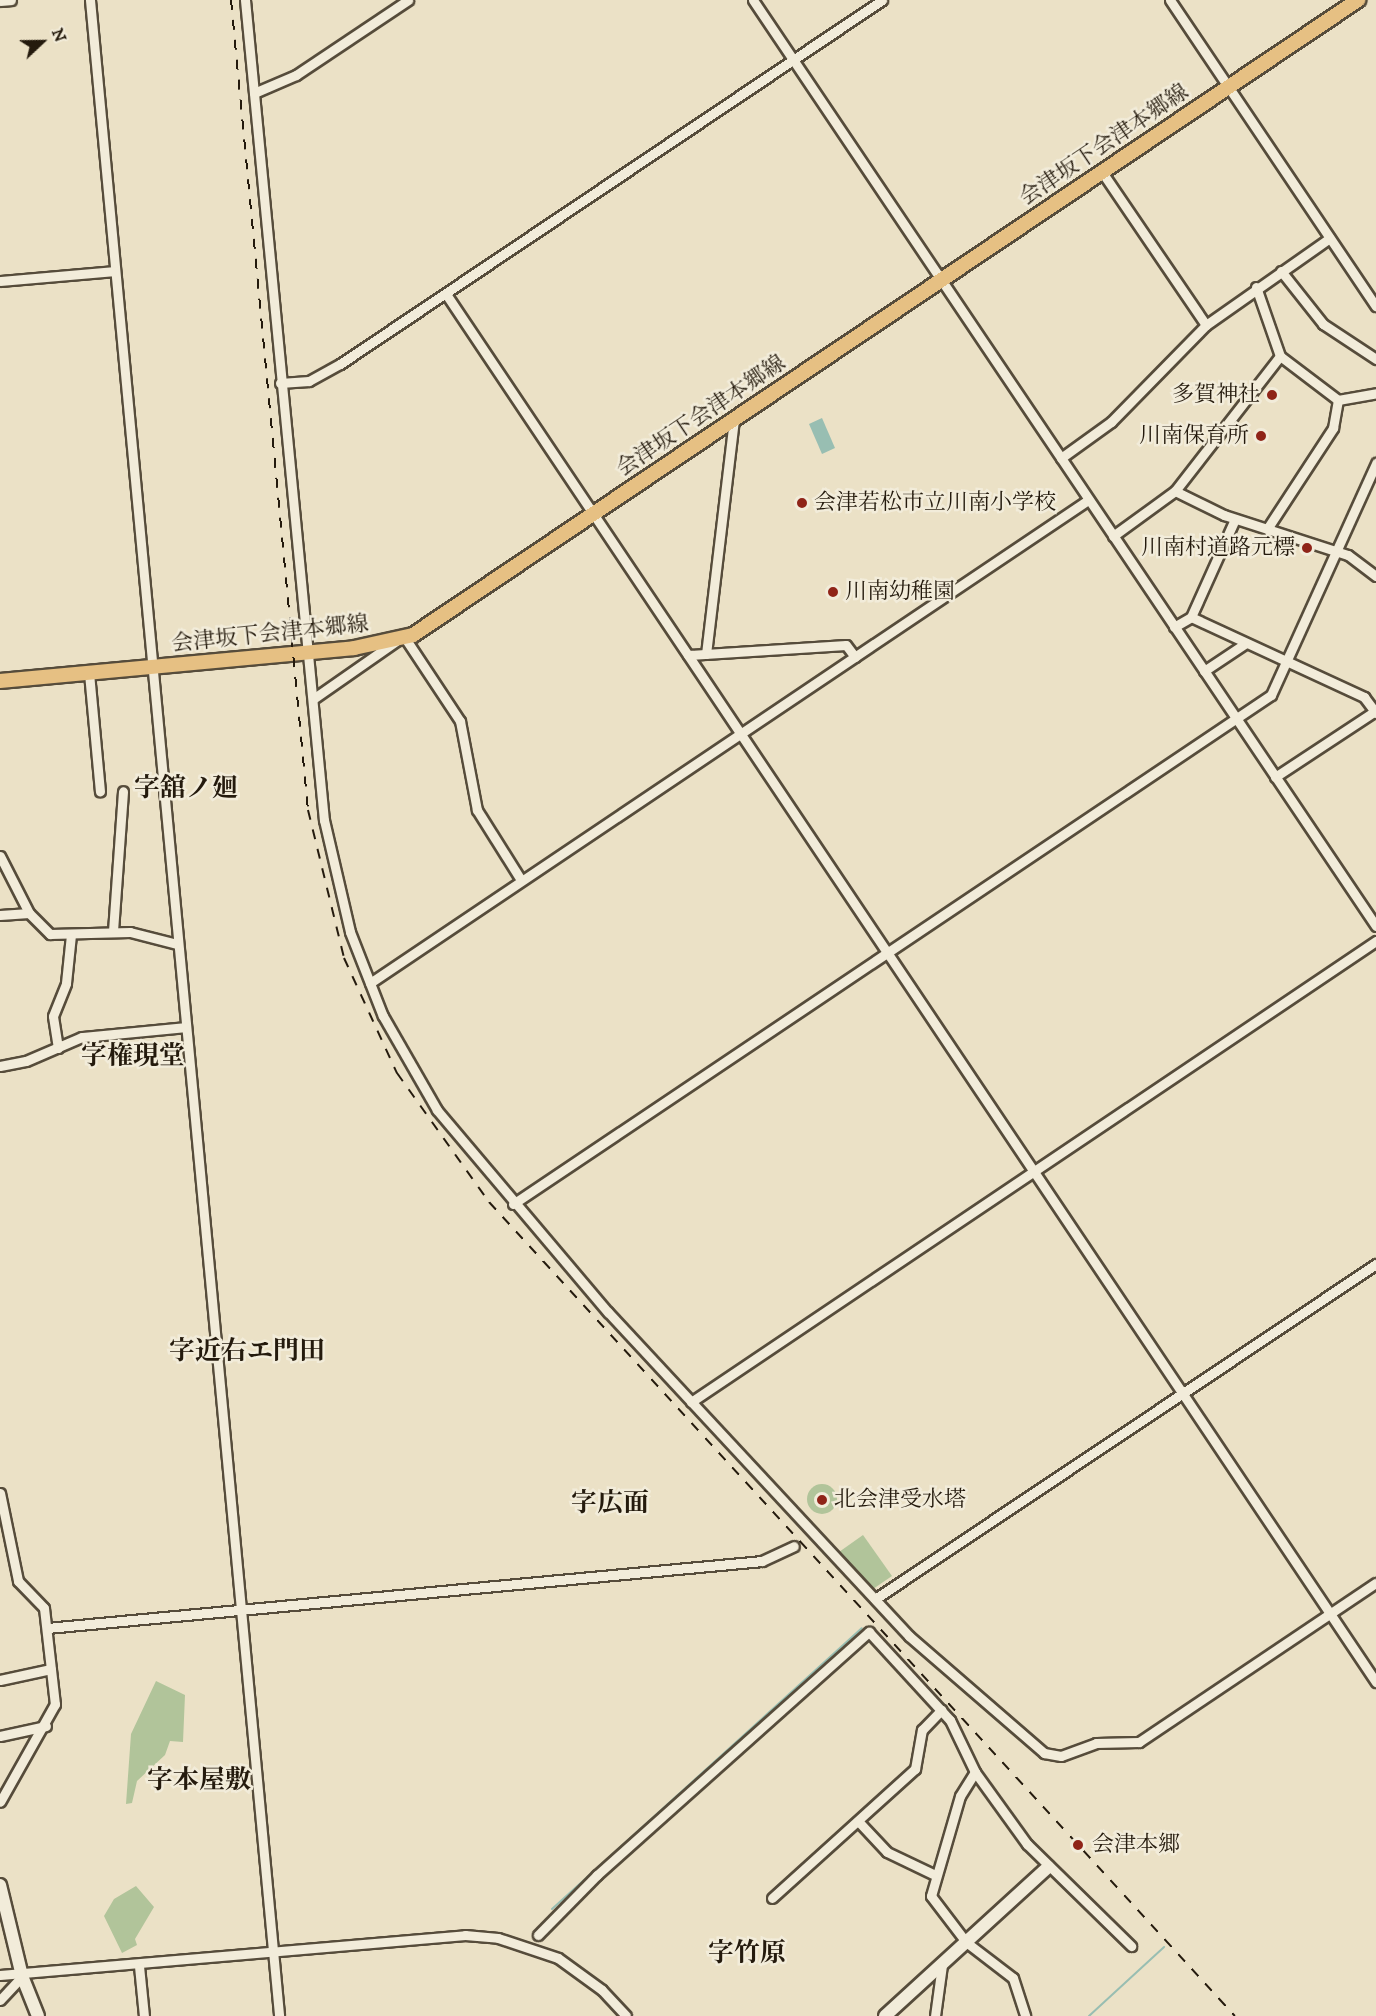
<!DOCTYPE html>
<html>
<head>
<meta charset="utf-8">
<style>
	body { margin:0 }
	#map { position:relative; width:1376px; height:2016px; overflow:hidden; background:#ebe1c6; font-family:"IM FELL DW Pica","Noto Serif JP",serif }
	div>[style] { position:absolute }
	.green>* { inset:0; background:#b1c49a }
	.round { border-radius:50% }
	.water>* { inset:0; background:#98beb2 }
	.stream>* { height:2px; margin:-1px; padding:0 1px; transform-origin:1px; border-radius:1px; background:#98beb2 }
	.roads { filter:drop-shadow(2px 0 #564c3b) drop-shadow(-2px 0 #564c3b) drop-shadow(0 2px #564c3b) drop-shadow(0 -2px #564c3b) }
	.street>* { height:9px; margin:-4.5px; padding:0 4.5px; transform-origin:4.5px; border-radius:4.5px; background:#f2ecda }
	.secondary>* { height:12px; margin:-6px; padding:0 6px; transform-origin:6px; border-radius:6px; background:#f2ecda }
	.primary>* { height:14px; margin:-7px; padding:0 7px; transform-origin:7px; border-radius:7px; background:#e6c083 }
	.rail>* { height:2px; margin-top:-1px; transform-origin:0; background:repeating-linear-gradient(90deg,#241a0d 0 10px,transparent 0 20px) }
	.dots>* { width:16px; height:16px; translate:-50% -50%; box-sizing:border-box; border:3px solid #f2ecda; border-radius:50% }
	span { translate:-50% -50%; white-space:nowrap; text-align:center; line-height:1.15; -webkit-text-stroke:5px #f2ecda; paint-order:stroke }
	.street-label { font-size:22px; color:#241a0d }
	.poi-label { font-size:22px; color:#241a0d }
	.right { translate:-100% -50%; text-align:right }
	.left { translate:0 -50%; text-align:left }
	.quarter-label { font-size:26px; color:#241a0d; font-weight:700 }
	.north { position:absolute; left:12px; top:12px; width:60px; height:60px; -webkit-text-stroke:4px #f2ecda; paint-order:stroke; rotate:68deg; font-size:16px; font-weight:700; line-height:24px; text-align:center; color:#241a0d }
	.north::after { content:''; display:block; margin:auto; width:21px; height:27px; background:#241a0d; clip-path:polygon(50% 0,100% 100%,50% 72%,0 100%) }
</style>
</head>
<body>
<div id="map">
	<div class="green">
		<i class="round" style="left:807px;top:1484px;width:30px;height:30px"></i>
		<i style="clip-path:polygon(863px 1535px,892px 1576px,873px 1589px,839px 1552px)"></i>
		<i style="clip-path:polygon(156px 1681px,185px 1695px,183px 1742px,170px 1741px,165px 1755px,137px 1781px,132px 1803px,126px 1804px,131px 1734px)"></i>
		<i style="clip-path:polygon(136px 1886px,154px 1907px,135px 1939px,137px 1945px,122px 1953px,104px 1916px,114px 1899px)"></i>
	</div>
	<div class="water">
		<i style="clip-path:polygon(822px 418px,835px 448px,822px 454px,809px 424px)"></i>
	</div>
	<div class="stream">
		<i style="left:552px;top:1909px;width:418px;rotate:-42.2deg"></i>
		<i style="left:1089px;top:2016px;width:102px;rotate:-42.6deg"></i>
	</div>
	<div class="roads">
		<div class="street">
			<i style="left:90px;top:0;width:2025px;rotate:84.64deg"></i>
			<i style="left:245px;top:0;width:824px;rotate:84.5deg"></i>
			<i style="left:324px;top:820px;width:115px;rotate:76.9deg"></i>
			<i style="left:350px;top:932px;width:90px;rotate:68.6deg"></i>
			<i style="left:383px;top:1016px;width:108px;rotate:60.1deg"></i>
			<i style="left:437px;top:1110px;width:265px;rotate:49.8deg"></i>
			<i style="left:608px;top:1312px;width:442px;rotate:47.1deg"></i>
			<i style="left:909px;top:1636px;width:179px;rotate:40.9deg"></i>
			<i style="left:1044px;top:1753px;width:17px;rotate:10deg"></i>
			<i style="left:1061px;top:1756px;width:37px;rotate:-20deg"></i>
			<i style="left:1096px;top:1743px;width:43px;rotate:-1.3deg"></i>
			<i style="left:1139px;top:1742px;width:285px;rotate:-33.9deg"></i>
			<i style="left:753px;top:0;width:1116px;rotate:56.07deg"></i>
			<i style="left:1170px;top:0;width:369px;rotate:56.1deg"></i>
			<i style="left:0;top:1px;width:11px;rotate:-5deg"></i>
			<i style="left:254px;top:93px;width:46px;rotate:-23.2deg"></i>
			<i style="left:296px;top:75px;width:135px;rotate:-33.8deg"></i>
			<i style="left:1102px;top:172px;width:185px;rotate:55.8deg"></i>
			<i style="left:1281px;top:271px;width:68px;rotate:51.6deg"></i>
			<i style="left:1323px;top:324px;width:64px;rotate:33.4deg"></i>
			<i style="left:0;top:281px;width:114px;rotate:-5deg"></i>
			<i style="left:1256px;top:287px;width:73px;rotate:70.8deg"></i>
			<i style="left:1280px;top:356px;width:73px;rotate:37.2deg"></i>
			<i style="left:1338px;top:400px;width:39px;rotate:-10deg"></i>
			<i style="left:446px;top:294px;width:1671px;rotate:56.18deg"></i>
			<i style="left:280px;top:383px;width:29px;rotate:-4deg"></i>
			<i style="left:309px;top:381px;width:35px;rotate:-29deg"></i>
			<i style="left:340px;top:364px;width:653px;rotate:-33.88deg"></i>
			<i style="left:1061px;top:458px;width:62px;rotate:-35.8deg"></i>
			<i style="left:1111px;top:422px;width:136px;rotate:-45.6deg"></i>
			<i style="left:1206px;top:325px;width:151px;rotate:-35.1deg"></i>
			<i style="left:1175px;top:491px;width:55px;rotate:26.1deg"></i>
			<i style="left:1224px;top:515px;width:130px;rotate:17.9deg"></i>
			<i style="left:1348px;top:555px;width:35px;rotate:37deg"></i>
			<i style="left:1267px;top:529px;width:121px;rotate:-56.8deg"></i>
			<i style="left:1333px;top:428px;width:28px;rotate:-80deg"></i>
			<i style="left:1113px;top:536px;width:77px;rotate:-36deg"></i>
			<i style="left:1175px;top:491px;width:171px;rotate:-52.1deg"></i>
			<i style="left:1191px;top:617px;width:107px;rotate:-65.8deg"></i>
			<i style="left:1174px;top:627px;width:20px;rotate:-30deg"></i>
			<i style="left:1191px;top:617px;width:191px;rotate:24.8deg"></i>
			<i style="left:1364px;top:697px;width:20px;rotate:53deg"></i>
			<i style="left:405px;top:638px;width:100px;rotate:56.5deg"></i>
			<i style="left:460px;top:721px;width:91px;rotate:79.2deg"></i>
			<i style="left:477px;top:810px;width:83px;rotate:57.8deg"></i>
			<i style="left:706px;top:654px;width:238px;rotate:-83.2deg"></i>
			<i style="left:688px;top:655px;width:158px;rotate:-3.6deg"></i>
			<i style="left:846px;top:645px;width:15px;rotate:53deg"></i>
			<i style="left:1204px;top:671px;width:50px;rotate:-33.7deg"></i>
			<i style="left:89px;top:673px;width:119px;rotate:84.7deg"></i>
			<i style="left:313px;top:699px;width:101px;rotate:-34.9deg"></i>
			<i style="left:1275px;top:777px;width:120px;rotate:-33.4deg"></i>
			<i style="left:0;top:856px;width:64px;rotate:63deg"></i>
			<i style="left:29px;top:913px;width:30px;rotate:45deg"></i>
			<i style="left:50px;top:934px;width:80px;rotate:-1.4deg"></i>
			<i style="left:130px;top:932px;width:49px;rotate:14.3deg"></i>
			<i style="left:0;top:915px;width:29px;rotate:-4deg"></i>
			<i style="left:113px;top:931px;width:140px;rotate:-85.9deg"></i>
			<i style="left:370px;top:983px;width:865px;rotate:-33.93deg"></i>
			<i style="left:58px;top:1048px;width:32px;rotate:-99deg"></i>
			<i style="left:53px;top:1016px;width:35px;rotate:-68deg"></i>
			<i style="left:66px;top:983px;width:48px;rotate:-84.1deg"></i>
			<i style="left:0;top:1066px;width:26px;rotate:-11deg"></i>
			<i style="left:26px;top:1061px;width:61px;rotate:-23.2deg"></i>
			<i style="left:82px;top:1037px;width:103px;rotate:-5.5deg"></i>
			<i style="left:513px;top:1204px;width:913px;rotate:-33.88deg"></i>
			<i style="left:1271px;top:695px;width:255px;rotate:-65.6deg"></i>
			<i style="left:691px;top:1402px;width:826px;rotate:-33.94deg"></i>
			<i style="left:0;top:1493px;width:90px;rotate:78.4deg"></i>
			<i style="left:18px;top:1581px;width:37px;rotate:46deg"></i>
			<i style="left:44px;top:1608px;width:97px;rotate:83.5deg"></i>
			<i style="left:55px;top:1704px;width:112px;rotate:119.3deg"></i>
			<i style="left:875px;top:1599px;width:603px;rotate:-33.77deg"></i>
			<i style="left:47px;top:1628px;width:718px;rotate:-5.35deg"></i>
			<i style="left:762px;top:1561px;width:35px;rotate:-25deg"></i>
			<i style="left:0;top:1680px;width:52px;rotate:-12.2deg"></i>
			<i style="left:0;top:1736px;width:47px;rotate:-12.3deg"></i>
			<i style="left:975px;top:1772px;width:28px;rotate:122deg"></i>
			<i style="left:960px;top:1796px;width:104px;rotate:106.2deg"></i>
			<i style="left:931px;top:1896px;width:58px;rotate:52.7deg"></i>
			<i style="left:966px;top:1942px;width:59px;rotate:37.5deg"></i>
			<i style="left:1013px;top:1978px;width:40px;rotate:72deg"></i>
			<i style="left:858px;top:1821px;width:42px;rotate:46.9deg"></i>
			<i style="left:887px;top:1852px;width:53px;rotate:25.6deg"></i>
			<i style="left:772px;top:1898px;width:193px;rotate:-42.1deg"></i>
			<i style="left:915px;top:1769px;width:40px;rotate:-80deg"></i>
			<i style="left:922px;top:1730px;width:28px;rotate:-46deg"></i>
			<i style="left:538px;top:1935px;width:84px;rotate:-45.5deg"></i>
			<i style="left:597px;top:1875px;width:365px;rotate:-41.8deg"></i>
			<i style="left:869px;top:1632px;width:120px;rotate:47.4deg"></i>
			<i style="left:950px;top:1720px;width:58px;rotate:64.3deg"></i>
			<i style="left:975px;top:1772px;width:89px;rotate:54.2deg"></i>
			<i style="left:1027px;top:1844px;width:146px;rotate:44.4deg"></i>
			<i style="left:139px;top:1966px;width:50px;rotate:84.3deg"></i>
			<i style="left:0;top:1975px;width:467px;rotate:-4.9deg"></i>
			<i style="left:465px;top:1935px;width:33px;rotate:5deg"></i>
			<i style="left:498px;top:1938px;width:63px;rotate:18.4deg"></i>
			<i style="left:558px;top:1958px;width:54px;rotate:36deg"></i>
			<i style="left:602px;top:1990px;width:35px;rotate:47deg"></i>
			<i style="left:0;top:2000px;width:33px;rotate:-47deg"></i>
			<i style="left:935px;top:2016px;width:51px;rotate:-82.2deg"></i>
		</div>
		<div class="secondary">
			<i style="left:0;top:1885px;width:94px;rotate:76.4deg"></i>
			<i style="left:22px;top:1976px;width:43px;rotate:68.2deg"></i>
			<i style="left:885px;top:2016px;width:221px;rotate:-42.4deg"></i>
		</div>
		<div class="primary">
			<i style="left:0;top:681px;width:356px;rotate:-5.3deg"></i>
			<i style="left:354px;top:648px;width:60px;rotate:-12.4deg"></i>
			<i style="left:413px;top:635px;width:1139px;rotate:-33.9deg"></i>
		</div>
	</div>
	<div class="rail">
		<i style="left:231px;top:0;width:814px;rotate:84.57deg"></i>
		<i style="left:308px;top:810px;width:152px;rotate:76.3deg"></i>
		<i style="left:344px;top:958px;width:127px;rotate:65.3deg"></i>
		<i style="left:397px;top:1073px;width:158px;rotate:54.5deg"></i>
		<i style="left:489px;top:1202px;width:1104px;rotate:47.5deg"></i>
	</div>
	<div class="dots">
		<i style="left:1272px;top:395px;background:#8f2418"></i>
		<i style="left:1261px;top:436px;background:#8f2418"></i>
		<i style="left:802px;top:503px;background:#8f2418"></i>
		<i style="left:1307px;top:548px;background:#8f2418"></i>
		<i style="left:833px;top:592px;background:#8f2418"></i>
		<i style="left:822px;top:1500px;background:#8f2418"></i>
		<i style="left:1078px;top:1845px;background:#8f2418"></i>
	</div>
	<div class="street-label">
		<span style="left:1104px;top:145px;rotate:-34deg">会津坂下会津本郷線</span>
		<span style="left:701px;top:416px;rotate:-34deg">会津坂下会津本郷線</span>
		<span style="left:270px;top:634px;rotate:-6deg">会津坂下会津本郷線</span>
	</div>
	<div class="poi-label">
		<span class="right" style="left:1260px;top:395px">多賀神社</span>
		<span class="right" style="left:1249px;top:436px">川南保育所</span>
		<span class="left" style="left:814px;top:503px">会津若松市立川南小学校</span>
		<span class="right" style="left:1295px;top:548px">川南村道路元標</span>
		<span class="left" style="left:845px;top:592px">川南幼稚園</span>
		<span class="left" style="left:834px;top:1500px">北会津受水塔</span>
		<span class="left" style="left:1092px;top:1845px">会津本郷</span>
	</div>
	<div class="quarter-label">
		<span style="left:186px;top:789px">字舘ノ廻</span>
		<span style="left:133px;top:1057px">字権現堂</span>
		<span style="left:247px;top:1352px">字近右エ門田</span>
		<span style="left:610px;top:1504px">字広面</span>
		<span style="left:199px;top:1781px">字本屋敷</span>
		<span style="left:747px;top:1954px">字竹原</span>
	</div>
	<div class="north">N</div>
</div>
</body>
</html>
